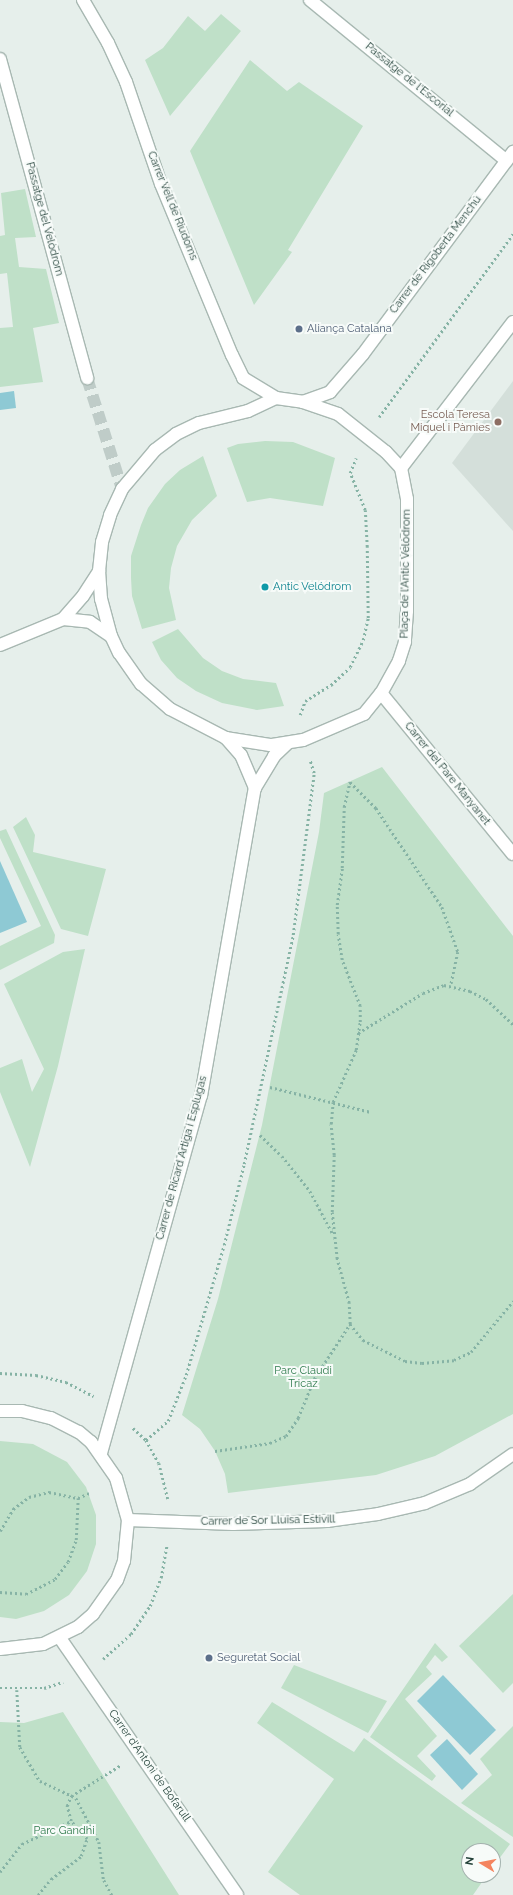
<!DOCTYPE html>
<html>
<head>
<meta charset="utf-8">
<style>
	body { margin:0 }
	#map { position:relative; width:513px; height:1895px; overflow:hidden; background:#e6efeb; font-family:Raleway,sans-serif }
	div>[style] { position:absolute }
	.built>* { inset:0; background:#d4dfda }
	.green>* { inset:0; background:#bfe0c8 }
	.water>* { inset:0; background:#8ec9d4 }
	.street-tunnel>* { height:12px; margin-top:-6px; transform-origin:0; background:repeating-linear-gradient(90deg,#bfccc8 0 12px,transparent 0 18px) }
	.path>* { height:2.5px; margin-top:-1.25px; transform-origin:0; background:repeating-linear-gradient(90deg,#86b3a5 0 2px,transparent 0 5px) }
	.roads { filter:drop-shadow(1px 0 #a8b8b2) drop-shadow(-1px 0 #a8b8b2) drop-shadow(0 1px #a8b8b2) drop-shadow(0 -1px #a8b8b2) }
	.lane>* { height:12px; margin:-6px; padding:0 6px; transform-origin:6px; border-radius:6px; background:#fff }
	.street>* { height:12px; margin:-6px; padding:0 6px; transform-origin:6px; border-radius:6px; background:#fff }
	.dots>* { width:11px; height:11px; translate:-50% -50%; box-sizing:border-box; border:2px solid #f7fbf9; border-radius:50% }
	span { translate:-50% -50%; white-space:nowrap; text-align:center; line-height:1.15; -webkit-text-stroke:4px #f7fbf9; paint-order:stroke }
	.street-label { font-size:11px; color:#24423a }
	.service-label { font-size:11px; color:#4e5e75 }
	.left { translate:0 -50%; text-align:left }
	.education-label { font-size:11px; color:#785e54 }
	.right { translate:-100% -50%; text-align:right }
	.culture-label { font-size:11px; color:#0d838f }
	.park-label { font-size:11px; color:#2d7a4b }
	.north { position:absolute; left:461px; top:1843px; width:40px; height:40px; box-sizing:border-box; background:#f7fbf9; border:1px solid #a3b1ad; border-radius:50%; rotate:280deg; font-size:11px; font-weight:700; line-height:16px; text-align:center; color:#24423a }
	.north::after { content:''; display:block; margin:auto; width:14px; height:18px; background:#f4845f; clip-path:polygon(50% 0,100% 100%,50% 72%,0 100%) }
</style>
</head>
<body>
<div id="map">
	<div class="built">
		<i style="clip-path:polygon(513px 381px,513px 531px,452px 463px)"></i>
	</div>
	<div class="green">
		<i style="clip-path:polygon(221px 14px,241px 31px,170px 116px,145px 60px,163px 48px,188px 16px,205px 31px)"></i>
		<i style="clip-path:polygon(250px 60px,287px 91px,299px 82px,363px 126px,288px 250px,292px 252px,254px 305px,190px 151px)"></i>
		<i style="clip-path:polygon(25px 189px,36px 237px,15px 238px,19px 267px,46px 269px,59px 323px,33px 328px,43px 382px,0 387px,0 328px,13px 327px,7px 273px,0 274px,0 236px,5px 235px,1px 193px)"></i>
		<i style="clip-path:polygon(265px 441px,293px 442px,335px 458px,323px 506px,270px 498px,247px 502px,227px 448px,238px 444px)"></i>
		<i style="clip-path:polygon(203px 456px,217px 496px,192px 520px,177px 546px,171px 568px,169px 588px,176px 620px,142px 629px,132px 596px,131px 578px,131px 556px,141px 525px,148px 508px,165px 484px,180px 470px)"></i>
		<i style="clip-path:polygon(178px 629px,203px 658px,222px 671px,243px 679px,276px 683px,284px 706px,257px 710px,222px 703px,196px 691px,177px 678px,161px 660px,152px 642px)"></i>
		<i style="clip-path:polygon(382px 767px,513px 936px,513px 1414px,435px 1456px,376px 1475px,228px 1493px,225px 1474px,215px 1451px,200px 1429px,182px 1415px,218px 1299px,262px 1125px,319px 832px,324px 793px)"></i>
		<i style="clip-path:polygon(26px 817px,35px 835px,33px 852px,106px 869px,88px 936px,61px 929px,13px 827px)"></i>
		<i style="clip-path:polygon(6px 829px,55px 935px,54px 943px,0 970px,0 946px,41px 926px,0 838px,0 831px)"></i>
		<i style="clip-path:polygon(85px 949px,58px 1066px,30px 1167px,0 1092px,0 1068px,22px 1059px,32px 1092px,44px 1069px,4px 984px,63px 952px)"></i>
		<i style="clip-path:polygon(0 1441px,33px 1444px,67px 1462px,86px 1487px,96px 1515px,96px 1544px,87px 1571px,69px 1595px,44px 1611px,16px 1619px,0 1617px)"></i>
		<i style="clip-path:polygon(513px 1594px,513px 1683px,503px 1693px,459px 1646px)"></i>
		<i style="clip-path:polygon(435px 1643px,448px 1657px,442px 1662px,435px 1655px,426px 1667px,432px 1674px,405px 1699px,437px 1736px,417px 1756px,436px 1776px,432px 1781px,370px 1737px)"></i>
		<i style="clip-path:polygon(294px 1665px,387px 1701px,368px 1733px,281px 1688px)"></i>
		<i style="clip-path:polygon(272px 1702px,354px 1752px,364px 1738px,510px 1844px,493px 1867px,493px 1851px,469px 1851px,469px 1875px,487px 1875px,473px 1895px,300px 1895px,268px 1872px,334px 1779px,257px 1723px)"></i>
		<i style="clip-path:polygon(63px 1712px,179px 1895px,0 1895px,0 1722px,24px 1723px)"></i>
		<i style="clip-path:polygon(513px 1726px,513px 1837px,461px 1803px,492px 1775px,480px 1759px)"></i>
	</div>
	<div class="water">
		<i style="clip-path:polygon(14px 391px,16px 408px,0 410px,0 393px)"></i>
		<i style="clip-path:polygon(0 861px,27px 922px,0 933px)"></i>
		<i style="clip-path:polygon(443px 1675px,496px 1730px,470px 1755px,417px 1701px)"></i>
		<i style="clip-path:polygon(447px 1739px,478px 1774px,462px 1790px,430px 1755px)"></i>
	</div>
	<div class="street-tunnel">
		<i style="left:87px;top:378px;width:116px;rotate:72.5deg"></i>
	</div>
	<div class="path">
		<i style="left:379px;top:417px;width:227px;rotate:-53.8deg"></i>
		<i style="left:300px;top:715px;width:15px;rotate:-70deg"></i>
		<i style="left:305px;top:701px;width:31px;rotate:-32deg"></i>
		<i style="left:331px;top:685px;width:26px;rotate:-43deg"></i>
		<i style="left:350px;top:667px;width:30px;rotate:-64deg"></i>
		<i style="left:363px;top:640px;width:23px;rotate:-77deg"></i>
		<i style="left:368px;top:618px;width:71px;rotate:-90.8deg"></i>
		<i style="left:367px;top:547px;width:37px;rotate:-93deg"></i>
		<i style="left:365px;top:510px;width:40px;rotate:-112deg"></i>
		<i style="left:350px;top:473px;width:16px;rotate:-68deg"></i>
		<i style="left:358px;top:1033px;width:76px;rotate:-31.6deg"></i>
		<i style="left:423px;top:993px;width:22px;rotate:-21deg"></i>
		<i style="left:444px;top:985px;width:27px;rotate:13deg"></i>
		<i style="left:470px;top:991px;width:18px;rotate:27deg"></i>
		<i style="left:486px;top:999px;width:37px;rotate:43deg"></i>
		<i style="left:270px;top:1087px;width:104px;rotate:13.9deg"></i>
		<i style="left:260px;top:1135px;width:30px;rotate:44deg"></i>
		<i style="left:282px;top:1156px;width:45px;rotate:51.3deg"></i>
		<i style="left:310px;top:1191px;width:49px;rotate:61.9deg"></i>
		<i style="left:350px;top:1324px;width:21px;rotate:51deg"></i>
		<i style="left:363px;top:1340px;width:47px;rotate:26.6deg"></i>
		<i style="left:405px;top:1361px;width:17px;rotate:7deg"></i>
		<i style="left:422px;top:1363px;width:32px;rotate:-5deg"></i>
		<i style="left:454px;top:1360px;width:19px;rotate:-25deg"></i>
		<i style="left:471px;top:1352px;width:66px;rotate:-50.5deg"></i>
		<i style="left:0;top:1373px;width:36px;rotate:3deg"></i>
		<i style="left:36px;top:1375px;width:31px;rotate:13deg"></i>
		<i style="left:66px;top:1382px;width:31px;rotate:27deg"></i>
		<i style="left:133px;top:1428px;width:18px;rotate:43deg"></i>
		<i style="left:146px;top:1440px;width:26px;rotate:61deg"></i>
		<i style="left:159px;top:1463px;width:37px;rotate:76deg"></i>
		<i style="left:146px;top:1440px;width:29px;rotate:-41deg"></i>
		<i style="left:168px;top:1421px;width:49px;rotate:-68.6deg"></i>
		<i style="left:186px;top:1375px;width:135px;rotate:-73.7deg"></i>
		<i style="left:224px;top:1245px;width:83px;rotate:-76.1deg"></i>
		<i style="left:244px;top:1164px;width:234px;rotate:-77.9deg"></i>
		<i style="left:293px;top:935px;width:154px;rotate:-82.6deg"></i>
		<i style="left:313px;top:782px;width:9px;rotate:-84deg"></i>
		<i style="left:314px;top:773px;width:13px;rotate:-108deg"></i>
		<i style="left:215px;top:1451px;width:56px;rotate:-8.3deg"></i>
		<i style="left:270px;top:1443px;width:17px;rotate:-24deg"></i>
		<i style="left:286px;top:1436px;width:22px;rotate:-56deg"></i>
		<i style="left:298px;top:1418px;width:42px;rotate:-67.7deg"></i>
		<i style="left:314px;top:1379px;width:66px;rotate:-56.8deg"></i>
		<i style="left:350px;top:1324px;width:21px;rotate:-93deg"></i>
		<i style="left:349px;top:1303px;width:46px;rotate:-105.3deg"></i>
		<i style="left:337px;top:1259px;width:47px;rotate:-96.1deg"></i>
		<i style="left:332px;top:1212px;width:57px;rotate:-88deg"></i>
		<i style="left:334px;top:1155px;width:31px;rotate:-96deg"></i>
		<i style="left:331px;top:1124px;width:22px;rotate:-85deg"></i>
		<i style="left:333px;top:1102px;width:57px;rotate:-66.1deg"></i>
		<i style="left:356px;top:1050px;width:28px;rotate:-82deg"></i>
		<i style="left:360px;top:1022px;width:16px;rotate:-90deg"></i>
		<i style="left:360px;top:1006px;width:49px;rotate:-111.4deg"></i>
		<i style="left:342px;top:960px;width:26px;rotate:-99deg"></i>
		<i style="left:338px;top:934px;width:29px;rotate:-92deg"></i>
		<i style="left:337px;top:905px;width:37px;rotate:-82deg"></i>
		<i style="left:342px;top:868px;width:61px;rotate:-88.1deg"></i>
		<i style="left:344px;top:807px;width:26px;rotate:-77deg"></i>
		<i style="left:350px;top:782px;width:37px;rotate:45deg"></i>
		<i style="left:376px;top:808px;width:119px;rotate:56.3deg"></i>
		<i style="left:442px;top:907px;width:48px;rotate:70.4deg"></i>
		<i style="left:458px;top:952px;width:35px;rotate:102deg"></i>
		<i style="left:0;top:1531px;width:26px;rotate:-59deg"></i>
		<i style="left:13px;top:1509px;width:20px;rotate:-37deg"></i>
		<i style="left:29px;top:1497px;width:21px;rotate:-14deg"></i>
		<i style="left:49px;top:1492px;width:30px;rotate:12deg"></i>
		<i style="left:78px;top:1498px;width:12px;rotate:-24deg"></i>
		<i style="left:0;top:1592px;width:26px;rotate:4deg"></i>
		<i style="left:26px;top:1594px;width:33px;rotate:-27deg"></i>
		<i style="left:55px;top:1579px;width:21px;rotate:-53deg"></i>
		<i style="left:68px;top:1562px;width:23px;rotate:-70deg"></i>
		<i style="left:76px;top:1540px;width:42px;rotate:-87.3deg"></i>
		<i style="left:103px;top:1659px;width:38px;rotate:-42deg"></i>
		<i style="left:131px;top:1634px;width:34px;rotate:-56deg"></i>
		<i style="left:150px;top:1606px;width:30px;rotate:-69deg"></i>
		<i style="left:161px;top:1578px;width:34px;rotate:-80deg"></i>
		<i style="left:0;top:1688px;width:44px"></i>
		<i style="left:44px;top:1688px;width:20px;rotate:-18deg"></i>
		<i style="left:17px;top:1690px;width:57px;rotate:87deg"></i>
		<i style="left:20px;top:1747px;width:39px;rotate:60deg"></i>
		<i style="left:40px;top:1781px;width:40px;rotate:25deg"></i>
		<i style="left:76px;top:1798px;width:50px;rotate:62.4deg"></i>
		<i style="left:99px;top:1842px;width:38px;rotate:83deg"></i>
		<i style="left:104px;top:1880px;width:17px;rotate:62deg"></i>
		<i style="left:0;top:1872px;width:36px;rotate:-52deg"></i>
		<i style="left:22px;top:1844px;width:54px;rotate:-25.1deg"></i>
		<i style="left:38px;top:1895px;width:21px;rotate:-51deg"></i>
		<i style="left:51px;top:1879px;width:38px;rotate:-37deg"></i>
		<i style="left:81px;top:1856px;width:18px;rotate:-71deg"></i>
		<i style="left:87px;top:1839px;width:24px;rotate:-132deg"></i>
		<i style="left:71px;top:1821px;width:16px;rotate:-105deg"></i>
		<i style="left:67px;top:1806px;width:11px;rotate:-68deg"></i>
		<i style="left:71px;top:1796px;width:59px;rotate:-31.8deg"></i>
	</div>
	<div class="roads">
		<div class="lane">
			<i style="left:310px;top:0;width:254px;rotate:39.3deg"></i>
		</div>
		<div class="street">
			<i style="left:83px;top:0;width:50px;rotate:59.8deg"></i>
			<i style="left:108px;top:43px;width:43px;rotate:65.2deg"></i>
			<i style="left:126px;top:82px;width:108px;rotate:71.1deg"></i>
			<i style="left:161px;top:184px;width:185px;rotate:67.5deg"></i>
			<i style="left:232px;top:355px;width:25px;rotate:64deg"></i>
			<i style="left:243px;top:378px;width:39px;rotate:31deg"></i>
			<i style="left:0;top:59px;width:331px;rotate:74.7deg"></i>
			<i style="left:276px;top:398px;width:27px;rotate:8deg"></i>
			<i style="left:303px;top:402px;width:37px;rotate:19deg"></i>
			<i style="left:338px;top:414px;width:61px;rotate:38.4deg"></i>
			<i style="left:386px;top:452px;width:22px;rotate:47deg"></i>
			<i style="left:401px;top:468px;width:32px;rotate:79deg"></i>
			<i style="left:407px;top:499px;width:112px;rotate:90deg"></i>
			<i style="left:407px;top:611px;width:31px;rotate:94deg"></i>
			<i style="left:405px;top:642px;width:20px;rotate:108deg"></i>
			<i style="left:399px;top:661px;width:37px;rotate:119deg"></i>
			<i style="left:381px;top:693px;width:27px;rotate:129deg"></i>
			<i style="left:364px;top:714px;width:66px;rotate:156.9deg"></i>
			<i style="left:303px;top:740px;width:33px;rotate:171deg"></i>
			<i style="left:270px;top:745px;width:45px;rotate:-171deg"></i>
			<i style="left:226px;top:738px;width:63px;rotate:-152.6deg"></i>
			<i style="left:170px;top:709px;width:38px;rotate:-139deg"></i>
			<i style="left:141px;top:684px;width:38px;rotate:-125deg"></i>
			<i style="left:119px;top:653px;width:19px;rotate:-115deg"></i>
			<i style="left:111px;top:636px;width:38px;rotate:-105deg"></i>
			<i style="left:101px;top:599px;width:28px;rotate:-94deg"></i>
			<i style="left:99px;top:571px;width:29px;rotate:-84deg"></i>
			<i style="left:102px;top:542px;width:28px;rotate:-73deg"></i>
			<i style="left:110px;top:515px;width:29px;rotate:-65deg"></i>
			<i style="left:122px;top:489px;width:51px;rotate:-49.8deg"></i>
			<i style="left:155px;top:450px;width:26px;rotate:-37deg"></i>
			<i style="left:176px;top:434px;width:25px;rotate:-26deg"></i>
			<i style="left:199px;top:423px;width:50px;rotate:-13.8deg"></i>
			<i style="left:248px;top:411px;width:31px;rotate:-25deg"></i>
			<i style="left:303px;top:402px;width:29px;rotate:-20deg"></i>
			<i style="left:330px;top:392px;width:50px;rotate:-49deg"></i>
			<i style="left:363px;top:354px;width:252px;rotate:-53.4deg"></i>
			<i style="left:401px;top:468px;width:184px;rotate:-52.5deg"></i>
			<i style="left:63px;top:619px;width:27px;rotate:6deg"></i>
			<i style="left:90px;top:622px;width:25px;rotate:34deg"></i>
			<i style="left:0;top:645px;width:68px;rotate:-22.4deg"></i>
			<i style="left:63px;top:619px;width:30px;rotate:-49deg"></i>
			<i style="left:83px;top:596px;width:30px;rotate:-57deg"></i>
			<i style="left:381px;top:693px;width:208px;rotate:50.7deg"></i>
			<i style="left:226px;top:738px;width:23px;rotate:49deg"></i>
			<i style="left:241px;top:755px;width:36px;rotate:67deg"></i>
			<i style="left:0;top:1411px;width:22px"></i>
			<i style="left:22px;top:1411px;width:30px;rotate:14deg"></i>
			<i style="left:51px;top:1418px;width:31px;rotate:27deg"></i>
			<i style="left:79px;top:1432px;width:16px;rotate:40deg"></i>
			<i style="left:91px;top:1442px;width:44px;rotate:55.2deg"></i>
			<i style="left:116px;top:1478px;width:44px;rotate:74.1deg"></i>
			<i style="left:128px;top:1520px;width:41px;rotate:95.6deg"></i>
			<i style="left:124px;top:1561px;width:20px;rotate:110deg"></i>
			<i style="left:117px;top:1580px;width:42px;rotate:125.2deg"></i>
			<i style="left:93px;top:1614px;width:20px;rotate:139deg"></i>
			<i style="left:78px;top:1627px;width:39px;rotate:154deg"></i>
			<i style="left:43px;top:1644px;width:43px;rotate:173.4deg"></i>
			<i style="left:101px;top:1453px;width:371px;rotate:-74.4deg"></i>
			<i style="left:201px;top:1096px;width:313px;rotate:-80.1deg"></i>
			<i style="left:255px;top:788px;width:37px;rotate:-59deg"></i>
			<i style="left:274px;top:756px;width:18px;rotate:-43deg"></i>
			<i style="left:128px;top:1520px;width:105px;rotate:2.2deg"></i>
			<i style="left:233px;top:1524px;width:94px;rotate:-1.8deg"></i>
			<i style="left:327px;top:1521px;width:51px;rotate:-7.8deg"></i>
			<i style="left:378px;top:1514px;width:48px;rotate:-13.2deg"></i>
			<i style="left:425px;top:1503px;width:49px;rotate:-22.9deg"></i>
			<i style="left:470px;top:1484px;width:52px;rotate:-34.9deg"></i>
			<i style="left:60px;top:1638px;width:312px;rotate:55.4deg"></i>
		</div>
	</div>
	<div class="dots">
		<i style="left:299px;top:329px;background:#5c6f8a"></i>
		<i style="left:498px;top:422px;background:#8d6e63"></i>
		<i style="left:265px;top:587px;background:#0f9aa8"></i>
		<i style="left:209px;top:1658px;background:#5c6f8a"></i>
	</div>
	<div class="street-label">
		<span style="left:409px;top:80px;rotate:39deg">Passatge de l'Escorial</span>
		<span style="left:172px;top:206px;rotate:68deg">Carrer Vell de Riudoms</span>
		<span style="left:44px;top:219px;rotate:75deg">Passatge del Velòdrom</span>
		<span style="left:436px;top:255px;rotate:-53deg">Carrer de Rigoberta Menchú</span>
		<span style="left:406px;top:574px;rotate:-89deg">Plaça de l'Antic Velòdrom</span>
		<span style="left:447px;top:774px;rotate:51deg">Carrer del Pare Manyanet</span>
		<span style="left:182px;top:1158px;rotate:-75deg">Carrer de Ricard Artiga i Esplugas</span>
		<span style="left:268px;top:1521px;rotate:-1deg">Carrer de Sor Lluïsa Estivill</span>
		<span style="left:149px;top:1766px;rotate:55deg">Carrer d'Antoni de Bofarull</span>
	</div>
	<div class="service-label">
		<span class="left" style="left:307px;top:329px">Aliança Catalana</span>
		<span class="left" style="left:217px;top:1658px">Seguretat Social</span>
	</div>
	<div class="education-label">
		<span class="right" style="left:490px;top:422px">Escola Teresa<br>Miquel i Pàmies</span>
	</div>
	<div class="culture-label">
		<span class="left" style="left:273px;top:587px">Antic Velódrom</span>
	</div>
	<div class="park-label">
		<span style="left:303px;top:1378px">Parc Claudi<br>Tricaz</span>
		<span style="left:64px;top:1831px">Parc Gandhi</span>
	</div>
	<div class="north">N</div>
</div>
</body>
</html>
